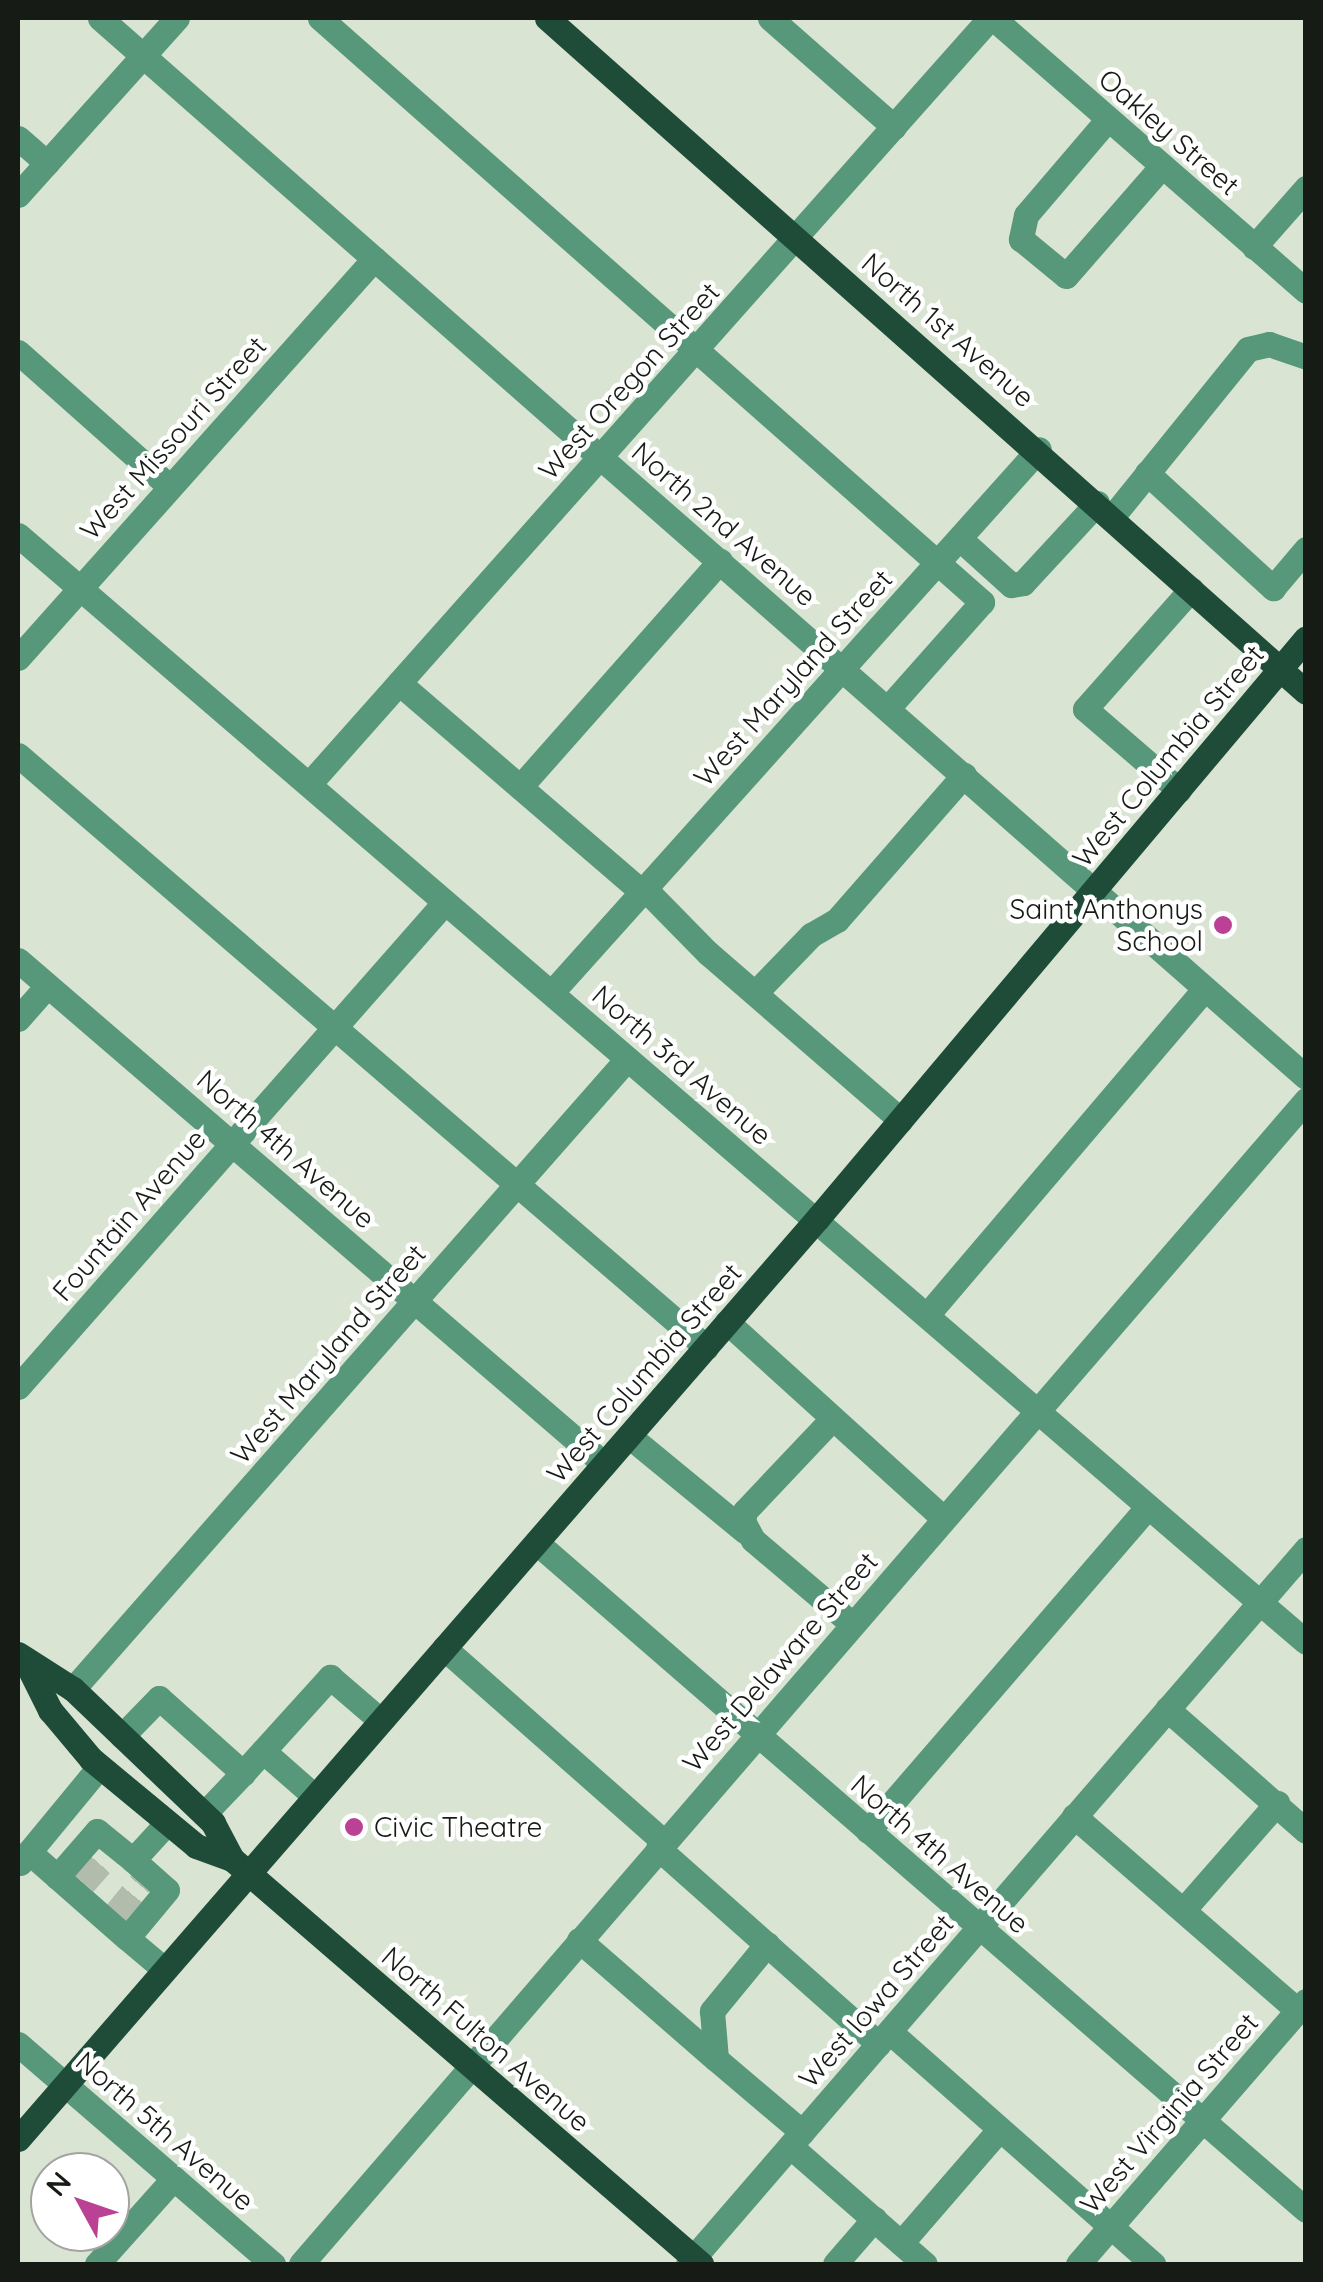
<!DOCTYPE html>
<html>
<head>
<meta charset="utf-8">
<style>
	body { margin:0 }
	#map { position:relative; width:1323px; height:2282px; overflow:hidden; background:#d9e4d2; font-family:Quicksand,sans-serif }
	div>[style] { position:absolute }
	.minor-tunnel>* { height:25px; margin-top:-12.5px; transform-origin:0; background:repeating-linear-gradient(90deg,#b2bcac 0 25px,transparent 0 37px) }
	.minor>* { height:25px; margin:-12.5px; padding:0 12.5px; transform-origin:12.5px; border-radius:12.5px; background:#57987b }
	.major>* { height:25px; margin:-12.5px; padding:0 12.5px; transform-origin:12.5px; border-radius:12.5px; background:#1e4c39 }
	.dots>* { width:28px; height:28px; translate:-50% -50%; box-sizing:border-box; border:5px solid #fff; border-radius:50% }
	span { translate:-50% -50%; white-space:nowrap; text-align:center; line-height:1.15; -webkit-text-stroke:9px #fff; paint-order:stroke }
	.street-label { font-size:28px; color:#171b15 }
	.poi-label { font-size:28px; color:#171b15 }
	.right { translate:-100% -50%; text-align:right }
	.left { translate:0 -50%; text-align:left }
	.frame { position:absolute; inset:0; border:20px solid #171b15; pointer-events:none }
	.north { position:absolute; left:30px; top:2152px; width:100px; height:100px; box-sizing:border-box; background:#fff; border:2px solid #a2a4a1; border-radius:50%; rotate:310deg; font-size:28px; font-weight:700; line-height:40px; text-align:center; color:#171b15 }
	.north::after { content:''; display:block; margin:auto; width:35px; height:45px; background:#ba4193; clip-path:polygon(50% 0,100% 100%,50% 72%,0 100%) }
</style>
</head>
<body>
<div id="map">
	<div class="minor-tunnel">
		<i style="left:84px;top:1883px;width:44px;rotate:-48.7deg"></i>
		<i style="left:116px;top:1913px;width:45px;rotate:-50.4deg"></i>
	</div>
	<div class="minor">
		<i style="left:100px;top:18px;width:1605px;rotate:41.29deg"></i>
		<i style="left:320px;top:18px;width:883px;rotate:41.42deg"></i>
		<i style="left:982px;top:602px;width:142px;rotate:131.6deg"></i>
		<i style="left:770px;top:18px;width:165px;rotate:41.3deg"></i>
		<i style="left:993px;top:18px;width:415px;rotate:41.1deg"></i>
		<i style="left:1108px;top:119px;width:126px;rotate:130.5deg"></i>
		<i style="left:1026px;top:215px;width:25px;rotate:102deg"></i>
		<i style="left:1021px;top:239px;width:58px;rotate:39.4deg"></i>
		<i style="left:1066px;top:276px;width:146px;rotate:-48.9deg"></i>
		<i style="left:18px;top:138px;width:38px;rotate:41deg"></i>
		<i style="left:18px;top:195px;width:238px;rotate:-48.1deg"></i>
		<i style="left:1254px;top:247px;width:79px;rotate:-48.6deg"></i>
		<i style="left:18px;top:352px;width:203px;rotate:41.6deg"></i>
		<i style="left:1147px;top:473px;width:171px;rotate:42.4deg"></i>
		<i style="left:1273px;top:588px;width:51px;rotate:-49.8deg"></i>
		<i style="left:1112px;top:517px;width:216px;rotate:-51deg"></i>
		<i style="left:1248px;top:349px;width:22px;rotate:-13deg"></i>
		<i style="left:1269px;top:344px;width:39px;rotate:19deg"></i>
		<i style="left:18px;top:535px;width:1698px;rotate:40.68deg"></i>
		<i style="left:960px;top:539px;width:69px;rotate:42deg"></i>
		<i style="left:1011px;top:585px;width:12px;rotate:-9deg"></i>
		<i style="left:1023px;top:583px;width:109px;rotate:-47.2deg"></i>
		<i style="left:18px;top:658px;width:535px;rotate:-48.26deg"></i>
		<i style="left:399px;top:683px;width:321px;rotate:40.7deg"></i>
		<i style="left:18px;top:755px;width:908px;rotate:40.71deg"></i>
		<i style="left:310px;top:783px;width:1024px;rotate:-48.37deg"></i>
		<i style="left:520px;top:787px;width:302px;rotate:-48.5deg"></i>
		<i style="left:1179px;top:790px;width:124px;rotate:-139.2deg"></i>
		<i style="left:1085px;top:709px;width:160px;rotate:-48.5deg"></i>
		<i style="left:645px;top:889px;width:90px;rotate:45.5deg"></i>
		<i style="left:708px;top:953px;width:255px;rotate:40.9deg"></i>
		<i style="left:18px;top:960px;width:773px;rotate:40.7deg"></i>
		<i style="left:552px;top:992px;width:729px;rotate:-48.11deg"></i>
		<i style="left:755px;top:993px;width:81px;rotate:-46deg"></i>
		<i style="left:811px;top:935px;width:30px;rotate:-30deg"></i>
		<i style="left:837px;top:920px;width:193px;rotate:-48.8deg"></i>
		<i style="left:18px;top:1019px;width:44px;rotate:-48.7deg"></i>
		<i style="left:927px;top:1315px;width:428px;rotate:-49.6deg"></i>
		<i style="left:727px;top:1322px;width:292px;rotate:42.2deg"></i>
		<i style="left:18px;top:1387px;width:646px;rotate:-48.64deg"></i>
		<i style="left:832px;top:1419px;width:127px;rotate:133.4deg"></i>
		<i style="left:745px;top:1511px;width:10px;rotate:101deg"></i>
		<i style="left:743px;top:1521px;width:21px;rotate:62deg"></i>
		<i style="left:753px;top:1540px;width:130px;rotate:40.3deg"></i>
		<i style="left:629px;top:1436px;width:151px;rotate:39.4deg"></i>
		<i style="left:537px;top:1543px;width:1018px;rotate:40.94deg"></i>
		<i style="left:444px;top:1648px;width:292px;rotate:41.4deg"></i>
		<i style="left:73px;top:1689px;width:839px;rotate:-48.67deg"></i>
		<i style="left:1167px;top:1709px;width:185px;rotate:41.3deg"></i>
		<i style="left:122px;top:1736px;width:53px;rotate:-45.8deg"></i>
		<i style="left:159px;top:1698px;width:113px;rotate:41.8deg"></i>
		<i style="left:243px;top:1773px;width:130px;rotate:-47.8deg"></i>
		<i style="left:330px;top:1677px;width:66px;rotate:40.7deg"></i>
		<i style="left:263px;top:1751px;width:67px;rotate:41.3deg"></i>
		<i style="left:204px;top:1814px;width:57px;rotate:-46.4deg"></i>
		<i style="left:1074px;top:1816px;width:296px;rotate:41deg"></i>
		<i style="left:868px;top:1831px;width:428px;rotate:-49.2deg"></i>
		<i style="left:658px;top:1848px;width:295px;rotate:41.6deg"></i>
		<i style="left:29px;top:1852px;width:130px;rotate:41.3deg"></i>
		<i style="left:133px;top:1860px;width:49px;rotate:-47.5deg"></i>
		<i style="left:20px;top:1863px;width:124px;rotate:-50.5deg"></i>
		<i style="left:57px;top:1877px;width:61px;rotate:-49deg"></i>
		<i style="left:97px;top:1831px;width:46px;rotate:38.9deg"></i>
		<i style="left:133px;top:1860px;width:45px;rotate:41.4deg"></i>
		<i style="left:167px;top:1890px;width:62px;rotate:129.8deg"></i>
		<i style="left:127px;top:1938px;width:48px;rotate:40deg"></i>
		<i style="left:1185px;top:1908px;width:140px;rotate:-48.8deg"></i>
		<i style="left:579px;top:1940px;width:181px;rotate:41deg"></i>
		<i style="left:767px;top:1944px;width:87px;rotate:129.4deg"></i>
		<i style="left:712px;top:2011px;width:48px;rotate:85.2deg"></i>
		<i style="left:716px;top:2059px;width:113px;rotate:40.3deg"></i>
		<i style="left:890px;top:2032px;width:351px;rotate:41.4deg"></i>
		<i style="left:18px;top:2044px;width:337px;rotate:40.8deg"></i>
		<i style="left:790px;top:2146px;width:179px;rotate:41.2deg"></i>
		<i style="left:901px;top:2243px;width:150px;rotate:-49.1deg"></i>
		<i style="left:97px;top:2264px;width:115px;rotate:-48.2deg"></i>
		<i style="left:301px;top:2264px;width:1538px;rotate:-49.19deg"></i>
		<i style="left:688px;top:2264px;width:945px;rotate:-49.16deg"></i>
		<i style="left:835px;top:2264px;width:60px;rotate:-49.1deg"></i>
		<i style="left:1078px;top:2264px;width:348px;rotate:-49.1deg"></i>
	</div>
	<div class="major">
		<i style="left:547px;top:18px;width:1015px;rotate:41.61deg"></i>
		<i style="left:18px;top:1654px;width:65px;rotate:32.5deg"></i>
		<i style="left:73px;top:1689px;width:194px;rotate:43.7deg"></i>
		<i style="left:213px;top:1823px;width:41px;rotate:62.2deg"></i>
		<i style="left:232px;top:1859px;width:620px;rotate:40.81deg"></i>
		<i style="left:26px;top:1662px;width:54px;rotate:63.4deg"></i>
		<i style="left:50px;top:1710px;width:64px;rotate:50.1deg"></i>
		<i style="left:91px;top:1759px;width:136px;rotate:39.6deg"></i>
		<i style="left:196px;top:1846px;width:38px;rotate:20deg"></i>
		<i style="left:18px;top:2139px;width:1219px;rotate:-49.03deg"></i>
		<i style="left:817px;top:1219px;width:759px;rotate:-49.91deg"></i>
	</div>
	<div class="dots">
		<i style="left:1223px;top:925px;background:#ba4193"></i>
		<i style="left:354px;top:1827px;background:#ba4193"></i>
	</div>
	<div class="street-label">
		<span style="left:1169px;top:132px;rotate:41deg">Oakley Street</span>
		<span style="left:948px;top:330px;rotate:41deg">North 1st Avenue</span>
		<span style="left:629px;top:381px;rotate:-48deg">West Oregon Street</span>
		<span style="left:173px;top:438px;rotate:-48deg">West Missouri Street</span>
		<span style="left:724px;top:524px;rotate:41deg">North 2nd Avenue</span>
		<span style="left:793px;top:678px;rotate:-48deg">West Maryland Street</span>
		<span style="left:1168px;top:756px;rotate:-50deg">West Columbia Street</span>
		<span style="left:682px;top:1065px;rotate:41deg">North 3rd Avenue</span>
		<span style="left:286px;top:1149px;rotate:41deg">North 4th Avenue</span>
		<span style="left:129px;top:1215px;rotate:-49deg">Fountain Avenue</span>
		<span style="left:328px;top:1354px;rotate:-49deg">West Maryland Street</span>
		<span style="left:644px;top:1373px;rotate:-49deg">West Columbia Street</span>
		<span style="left:780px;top:1662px;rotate:-49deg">West Delaware Street</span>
		<span style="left:940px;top:1854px;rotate:41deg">North 4th Avenue</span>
		<span style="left:876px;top:2001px;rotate:-49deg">West Iowa Street</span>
		<span style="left:486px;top:2039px;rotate:41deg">North Fulton Avenue</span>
		<span style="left:1169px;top:2113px;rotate:-49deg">West Virginia Street</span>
		<span style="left:165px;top:2131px;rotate:41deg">North 5th Avenue</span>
	</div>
	<div class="poi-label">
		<span class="right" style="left:1203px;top:925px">Saint Anthonys<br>School</span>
		<span class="left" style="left:374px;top:1827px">Civic Theatre</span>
	</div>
	<div class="frame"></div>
	<div class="north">N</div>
</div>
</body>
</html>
